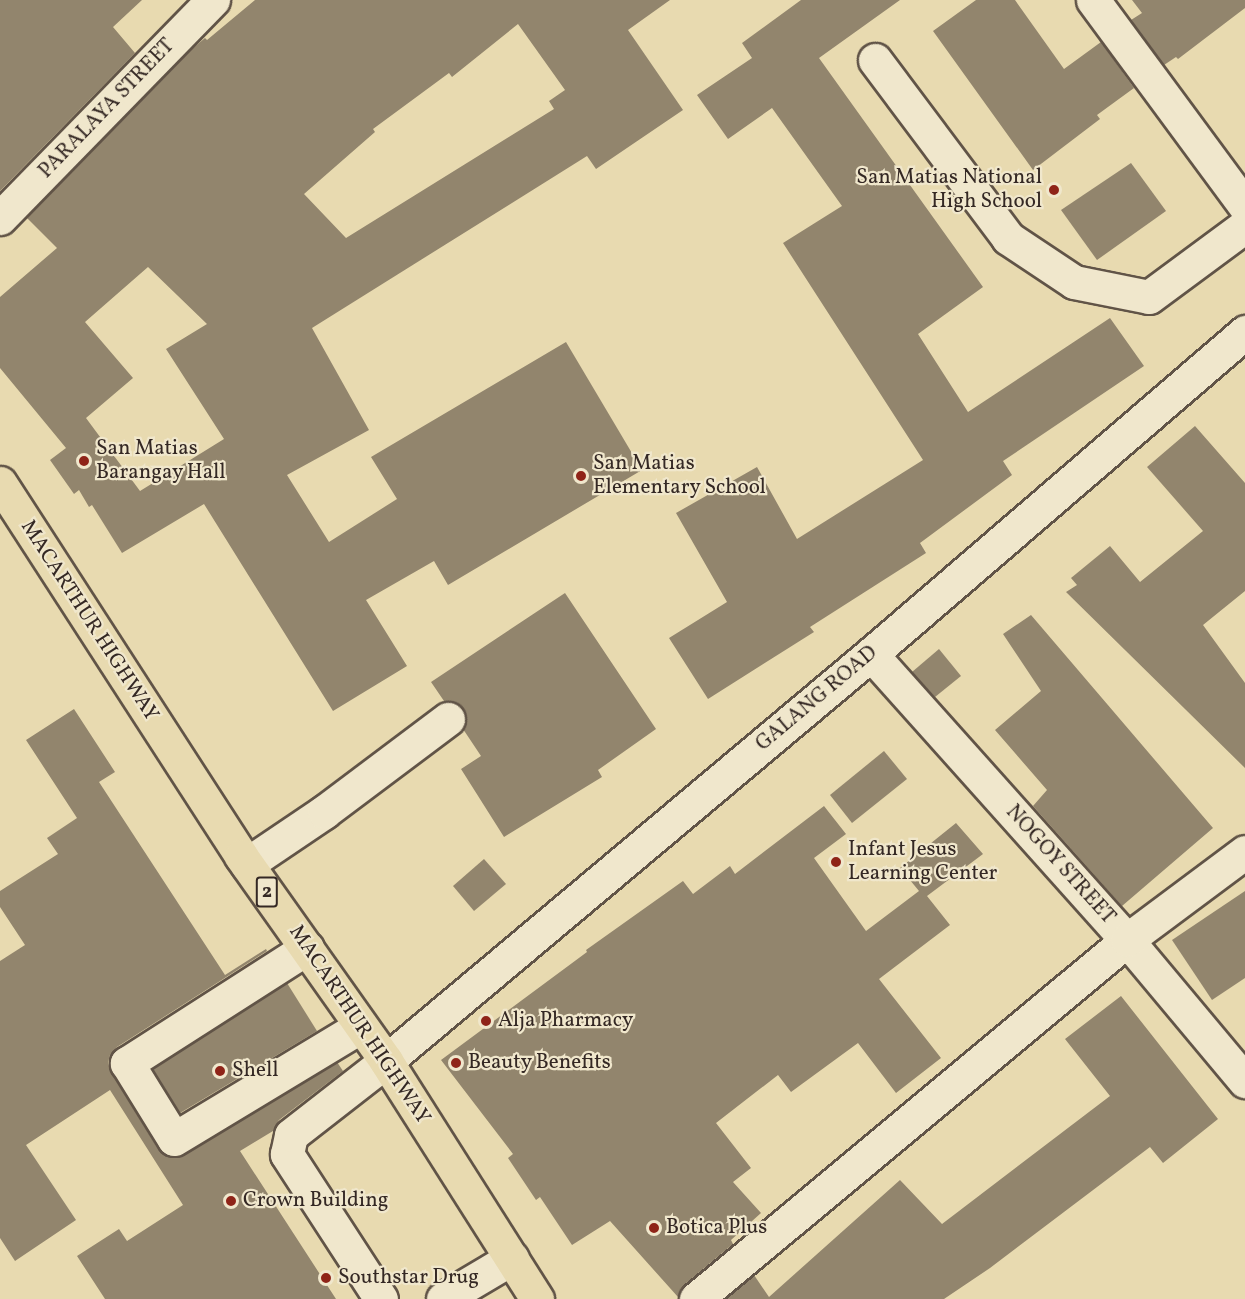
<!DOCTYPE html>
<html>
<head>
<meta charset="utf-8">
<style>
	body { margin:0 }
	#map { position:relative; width:1245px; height:1299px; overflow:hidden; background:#e8dab0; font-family:Vollkorn,serif }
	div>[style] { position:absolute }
	.building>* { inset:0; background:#92856d }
	.roads { filter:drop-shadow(2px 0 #615447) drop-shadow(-2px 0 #615447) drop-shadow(0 2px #615447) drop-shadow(0 -2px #615447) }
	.minor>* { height:33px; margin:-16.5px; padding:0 16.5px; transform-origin:16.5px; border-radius:16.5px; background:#f0e7cc }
	.highway>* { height:33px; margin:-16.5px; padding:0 16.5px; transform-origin:16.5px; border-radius:16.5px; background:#e8dab0 }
	.dots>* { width:16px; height:16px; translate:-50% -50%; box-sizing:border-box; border:3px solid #f0e7cc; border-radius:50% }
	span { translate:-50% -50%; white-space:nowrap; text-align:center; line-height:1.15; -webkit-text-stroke:4.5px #f0e7cc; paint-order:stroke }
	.shield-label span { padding:2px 4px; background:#f0e7cc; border:2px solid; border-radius:4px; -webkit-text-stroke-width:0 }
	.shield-label { font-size:20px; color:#342824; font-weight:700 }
	.street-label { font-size:21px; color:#342824 }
	.poi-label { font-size:21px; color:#342824 }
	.right { translate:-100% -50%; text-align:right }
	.left { translate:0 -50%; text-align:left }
</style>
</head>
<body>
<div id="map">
	<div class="building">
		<i style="clip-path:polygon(0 0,142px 0,113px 27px,135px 53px,0 191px)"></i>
		<i style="clip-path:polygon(evenodd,255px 0,670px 0,628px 30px,683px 110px,596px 169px,587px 156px,312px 328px,369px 430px,287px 475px,329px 542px,397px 499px,371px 457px,566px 342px,642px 470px,448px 585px,434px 561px,366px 600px,407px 666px,333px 711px,204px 504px,122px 553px,92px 505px,89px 507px,79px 490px,74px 494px,50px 460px,66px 448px,0 368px,0 297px,57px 248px,27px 218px,192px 49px,205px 38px,207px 40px,255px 0,518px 24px,565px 90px,549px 101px,554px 109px,346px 238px,304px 194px,375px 132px,373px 129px,449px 73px,452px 77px,518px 24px,255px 0,148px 267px,207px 324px,166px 349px,224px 439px,140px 491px,86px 418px,133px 378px,85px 322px,148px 267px)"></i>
		<i style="clip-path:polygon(801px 0,900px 0,819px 58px,983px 287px,918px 334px,968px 412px,1110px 318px,1144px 366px,1003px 461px,1012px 475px,920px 543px,926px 553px,810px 627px,814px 632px,708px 699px,669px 638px,727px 602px,676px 513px,757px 467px,797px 539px,923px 460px,783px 243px,842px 206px,772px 108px,728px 139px,697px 95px,752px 58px,742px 43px)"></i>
		<i style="clip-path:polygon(976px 0,1015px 0,1064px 69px,1101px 42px,1134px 88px,1097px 115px,1100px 119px,1033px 170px,933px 31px)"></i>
		<i style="clip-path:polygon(1132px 0,1245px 0,1245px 8px,1178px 59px,1176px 57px,1164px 65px,1131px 20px,1142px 13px)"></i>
		<i style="clip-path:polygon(1131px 163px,1166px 211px,1097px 260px,1061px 210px)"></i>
		<i style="clip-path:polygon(1195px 426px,1245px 483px,1245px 591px,1203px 625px,1245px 683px,1245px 768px,1066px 592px,1077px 585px,1071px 578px,1110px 546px,1140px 582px,1203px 531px,1147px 467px)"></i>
		<i style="clip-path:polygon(565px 593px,656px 729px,598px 770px,602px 777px,504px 837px,461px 769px,481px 756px,463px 729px,467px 717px,463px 708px,455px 702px,444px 701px,431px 682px)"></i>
		<i style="clip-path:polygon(1031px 615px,1213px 828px,1122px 906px,1033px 806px,1047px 790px,995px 730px,1041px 691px,1003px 634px)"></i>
		<i style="clip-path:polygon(939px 649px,961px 676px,935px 697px,912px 672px)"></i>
		<i style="clip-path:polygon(74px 709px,115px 772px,99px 782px,225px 975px,266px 949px,267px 951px,117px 1047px,110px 1055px,108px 1063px,111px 1072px,158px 1149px,166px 1156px,175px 1158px,184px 1155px,337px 1062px,343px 1071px,279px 1120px,273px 1131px,240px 1151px,336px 1299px,105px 1299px,77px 1256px,119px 1229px,127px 1241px,183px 1205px,110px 1090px,26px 1145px,76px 1220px,15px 1261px,0 1238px,0 961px,25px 945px,0 907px,0 891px,58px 854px,47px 838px,77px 818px,26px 740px)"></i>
		<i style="clip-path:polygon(884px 751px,907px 779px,852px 823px,830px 795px)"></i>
		<i style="clip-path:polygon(824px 806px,846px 834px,814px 858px,866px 931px,919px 891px,900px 868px,956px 823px,983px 854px,927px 896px,950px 925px,879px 979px,941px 1058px,896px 1093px,858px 1043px,791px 1092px,778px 1075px,716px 1123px,751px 1168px,733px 1182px,761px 1213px,731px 1240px,733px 1244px,684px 1285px,678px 1297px,610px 1221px,572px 1245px,540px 1197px,536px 1200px,508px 1158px,513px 1154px,441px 1060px,587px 952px,586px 950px,683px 881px,693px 894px,730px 866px,735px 874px)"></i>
		<i style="clip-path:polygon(484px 859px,506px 884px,474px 911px,453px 886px)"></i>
		<i style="clip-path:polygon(1245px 891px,1245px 978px,1212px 1000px,1172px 940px)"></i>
		<i style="clip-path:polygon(287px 983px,317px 1031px,180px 1113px,153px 1069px)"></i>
		<i style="clip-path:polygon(1121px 996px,1218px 1119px,1163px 1163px,1150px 1147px,990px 1268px,944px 1299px,725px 1299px,754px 1275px,769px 1297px,900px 1180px,942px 1224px,1110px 1096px,1065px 1039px)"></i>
	</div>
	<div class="roads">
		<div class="minor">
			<i style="left:1093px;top:0;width:256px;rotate:53.6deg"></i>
			<i style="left:875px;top:60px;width:222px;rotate:53.2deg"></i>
			<i style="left:1008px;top:238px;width:79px;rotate:33.7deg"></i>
			<i style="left:1074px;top:282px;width:76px;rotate:11.3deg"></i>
			<i style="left:1149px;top:297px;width:119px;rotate:-36.5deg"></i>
			<i style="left:0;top:218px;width:305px;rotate:-45.7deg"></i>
			<i style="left:871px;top:654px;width:384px;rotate:48.2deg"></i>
			<i style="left:1127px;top:940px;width:184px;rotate:50.1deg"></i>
			<i style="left:247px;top:864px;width:93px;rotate:-34deg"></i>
			<i style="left:324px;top:812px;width:155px;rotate:-36.9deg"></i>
			<i style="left:307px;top:948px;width:214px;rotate:147.4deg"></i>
			<i style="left:127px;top:1063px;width:89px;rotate:58.3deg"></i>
			<i style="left:174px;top:1139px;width:218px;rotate:-31.1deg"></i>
			<i style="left:381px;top:1299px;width:173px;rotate:-123deg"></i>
			<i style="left:287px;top:1154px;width:19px;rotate:-78deg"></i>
			<i style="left:291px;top:1135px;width:120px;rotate:-37.9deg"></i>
			<i style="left:386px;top:1061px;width:633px;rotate:-40deg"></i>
			<i style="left:871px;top:654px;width:494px;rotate:-40.7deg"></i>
			<i style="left:443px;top:1299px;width:80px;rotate:-30.7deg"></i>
			<i style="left:696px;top:1299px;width:561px;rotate:-39.79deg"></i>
			<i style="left:1127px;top:940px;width:147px;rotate:-36.7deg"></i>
		</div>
		<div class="highway">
			<i style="left:0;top:483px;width:444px;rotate:57.1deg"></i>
			<i style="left:241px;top:856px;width:251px;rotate:54.7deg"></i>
			<i style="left:386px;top:1061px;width:282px;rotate:57.6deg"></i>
		</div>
	</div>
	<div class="dots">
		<i style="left:1054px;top:190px;background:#8f2418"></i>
		<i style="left:84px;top:461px;background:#8f2418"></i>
		<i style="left:581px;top:476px;background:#8f2418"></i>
		<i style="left:836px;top:862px;background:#8f2418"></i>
		<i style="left:486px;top:1021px;background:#8f2418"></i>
		<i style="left:456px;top:1063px;background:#8f2418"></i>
		<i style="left:220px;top:1071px;background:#8f2418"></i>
		<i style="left:231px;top:1201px;background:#8f2418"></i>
		<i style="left:654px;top:1228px;background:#8f2418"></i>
		<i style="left:326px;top:1278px;background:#8f2418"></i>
	</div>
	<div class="shield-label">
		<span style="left:267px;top:892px">2</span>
	</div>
	<div class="street-label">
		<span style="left:107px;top:109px;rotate:-46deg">PARALAYA STREET</span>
		<span style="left:89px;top:621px;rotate:57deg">MACARTHUR HIGHWAY</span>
		<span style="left:817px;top:699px;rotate:-40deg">GALANG ROAD</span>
		<span style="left:1060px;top:865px;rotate:48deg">NOGOY STREET</span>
		<span style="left:359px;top:1025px;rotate:56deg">MACARTHUR HIGHWAY</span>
	</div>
	<div class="poi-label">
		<span class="right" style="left:1042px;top:190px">San Matias National<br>High School</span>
		<span class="left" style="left:96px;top:461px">San Matias<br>Barangay Hall</span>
		<span class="left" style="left:593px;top:476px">San Matias<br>Elementary School</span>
		<span class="left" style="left:848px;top:862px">Infant Jesus<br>Learning Center</span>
		<span class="left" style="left:498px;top:1021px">Alja Pharmacy</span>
		<span class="left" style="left:468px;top:1063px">Beauty Benefits</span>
		<span class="left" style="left:232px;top:1071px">Shell</span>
		<span class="left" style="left:243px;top:1201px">Crown Building</span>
		<span class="left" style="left:666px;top:1228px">Botica Plus</span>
		<span class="left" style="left:338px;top:1278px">Southstar Drug</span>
	</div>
</div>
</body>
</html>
